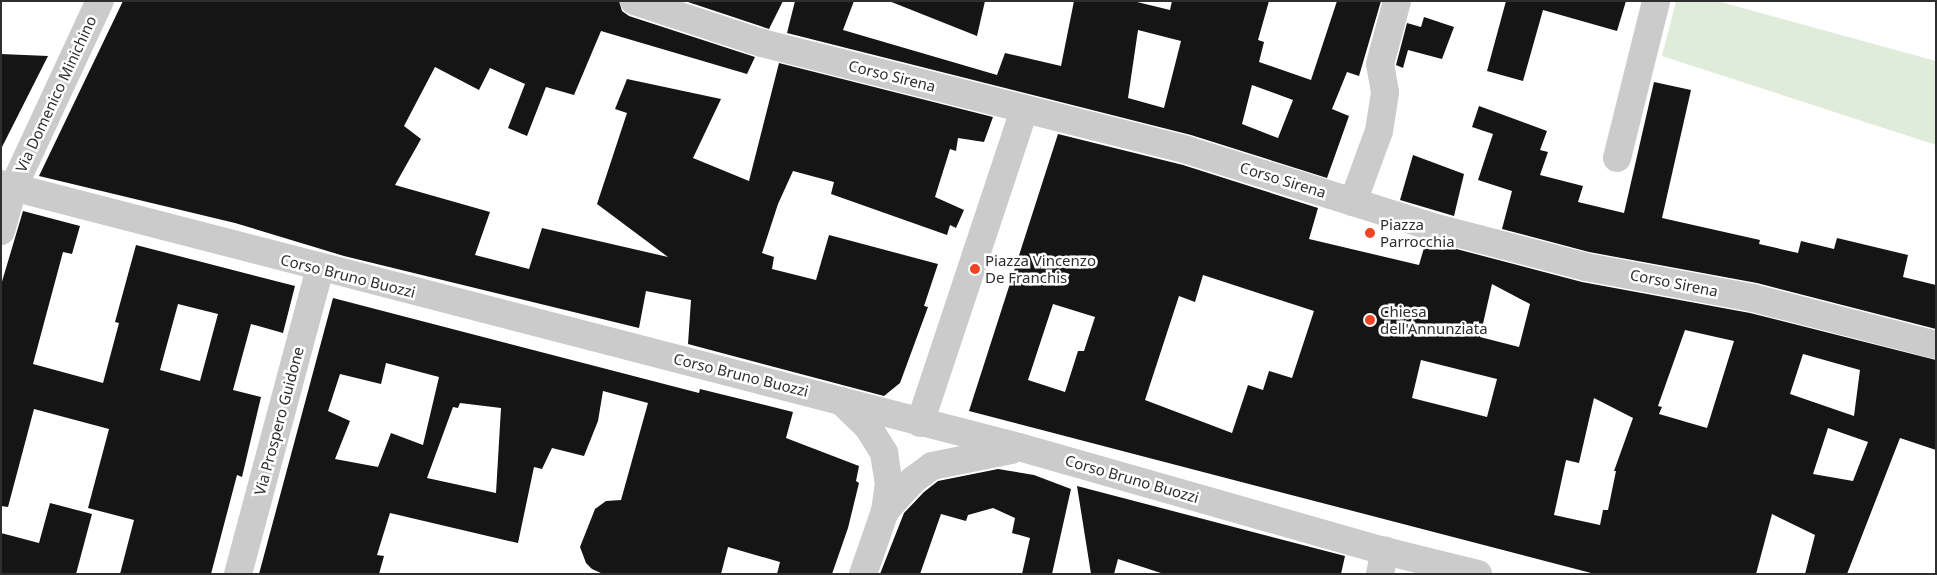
<!DOCTYPE html>
<html>
<head>
<meta charset="utf-8">
<style>
	body { margin:0 }
	#map { position:relative; width:1937px; height:575px; overflow:hidden; background:#fff; font-family:"Noto Sans",sans-serif }
	div>[style] { position:absolute }
	.green>* { inset:0; background:#e0ecda }
	.building>* { inset:0; background:#151515 }
	.street>* { height:28px; margin:-14px; padding:0 14px; transform-origin:14px; border-radius:14px; background:#cbcbcb }
	.dots>* { width:14px; height:14px; translate:-50% -50%; box-sizing:border-box; border:2px solid #fff; border-radius:50% }
	span { translate:-50% -50%; white-space:nowrap; text-align:center; line-height:1.15; -webkit-text-stroke:5px #fff; paint-order:stroke }
	.street-label { font-size:15px; color:#2e2e2e }
	.poi-label { font-size:15px; color:#2e2e2e }
	.left { translate:0 -50%; text-align:left }
	.frame { position:absolute; inset:0; border:2px solid #2e2e2e; pointer-events:none }
</style>
</head>
<body>
<div id="map">
	<div class="green">
		<i style="clip-path:polygon(1676px 1px,1717px 1px,1936px 61px,1936px 145px,1662px 56px)"></i>
	</div>
	<div class="building">
		<i style="clip-path:polygon(123px 1px,619px 1px,622px 11px,629px 16px,755px 57px,747px 74px,601px 31px,574px 95px,546px 87px,527px 136px,508px 128px,525px 84px,490px 68px,479px 90px,435px 67px,404px 126px,421px 139px,395px 185px,490px 212px,475px 255px,529px 269px,542px 228px,668px 257px,597px 204px,627px 113px,615px 109px,627px 79px,721px 99px,693px 158px,749px 181px,779px 63px,993px 117px,984px 142px,958px 138px,956px 151px,950px 149px,935px 197px,964px 210px,956px 228px,950px 225px,947px 235px,831px 194px,834px 182px,793px 171px,778px 204px,762px 253px,774px 257px,772px 269px,816px 280px,829px 235px,938px 264px,924px 306px,928px 307px,900px 383px,884px 396px,688px 344px,691px 300px,646px 291px,639px 328px,344px 256px,235px 223px,39px 176px)"></i>
		<i style="clip-path:polygon(685px 1px,783px 1px,769px 29px)"></i>
		<i style="clip-path:polygon(evenodd,795px 1px,854px 1px,843px 30px,997px 75px,1005px 53px,1061px 66px,1074px 1px,1133px 1px,1170px 10px,1172px 1px,1269px 1px,1258px 40px,1264px 42px,1259px 62px,1311px 80px,1337px 1px,1381px 1px,1359px 76px,1347px 72px,1332px 109px,1349px 116px,1327px 178px,1191px 135px,787px 33px,795px 1px,1138px 30px,1181px 41px,1164px 108px,1128px 98px,1138px 30px,795px 1px,1252px 85px,1293px 100px,1278px 138px,1242px 124px,1252px 85px)"></i>
		<i style="clip-path:polygon(889px 1px,985px 1px,977px 36px)"></i>
		<i style="clip-path:polygon(1506px 1px,1626px 1px,1617px 31px,1543px 10px,1523px 81px,1487px 71px)"></i>
		<i style="clip-path:polygon(1424px 17px,1454px 27px,1442px 59px,1408px 50px,1403px 68px,1396px 65px,1407px 23px,1421px 27px)"></i>
		<i style="clip-path:polygon(1px 54px,48px 56px,1px 149px)"></i>
		<i style="clip-path:polygon(1654px 82px,1691px 90px,1662px 218px,1760px 240px,1759px 244px,1798px 253px,1801px 241px,1834px 249px,1837px 238px,1908px 255px,1903px 277px,1936px 285px,1936px 329px,1757px 283px,1589px 252px,1502px 229px,1512px 191px,1478px 180px,1493px 134px,1472px 127px,1479px 106px,1547px 131px,1540px 150px,1548px 152px,1540px 175px,1583px 186px,1578px 202px,1624px 213px)"></i>
		<i style="clip-path:polygon(evenodd,1058px 134px,1183px 165px,1318px 208px,1309px 239px,1419px 265px,1426px 241px,1582px 282px,1750px 313px,1936px 360px,1936px 450px,1900px 438px,1847px 574px,1805px 574px,1815px 535px,1772px 514px,1756px 574px,1595px 574px,969px 411px,1058px 134px,1203px 275px,1314px 311px,1292px 378px,1269px 371px,1263px 390px,1248px 385px,1232px 433px,1145px 400px,1179px 296px,1195px 302px,1203px 275px,1058px 134px,1492px 284px,1530px 304px,1519px 347px,1480px 337px,1492px 284px,1058px 134px,1053px 304px,1095px 317px,1084px 351px,1078px 351px,1065px 392px,1028px 380px,1053px 304px,1058px 134px,1685px 330px,1734px 341px,1707px 428px,1659px 414px,1662px 407px,1658px 406px,1685px 330px,1058px 134px,1803px 354px,1860px 370px,1854px 416px,1790px 394px,1803px 354px,1058px 134px,1421px 360px,1497px 379px,1487px 417px,1412px 398px,1421px 360px,1058px 134px,1594px 398px,1633px 418px,1614px 471px,1616px 471px,1608px 510px,1603px 510px,1600px 525px,1554px 515px,1566px 460px,1579px 463px,1594px 398px,1058px 134px,1828px 428px,1868px 442px,1853px 481px,1813px 474px,1828px 428px)"></i>
		<i style="clip-path:polygon(1413px 155px,1464px 174px,1454px 216px,1400px 200px)"></i>
		<i style="clip-path:polygon(evenodd,23px 211px,80px 226px,72px 254px,63px 252px,33px 364px,103px 383px,119px 323px,115px 322px,136px 245px,295px 286px,283px 333px,251px 324px,233px 390px,261px 397px,242px 477px,237px 475px,211px 574px,120px 574px,134px 520px,88px 508px,109px 429px,34px 409px,8px 507px,1px 506px,1px 285px,23px 211px,178px 304px,218px 314px,200px 381px,160px 370px,178px 304px)"></i>
		<i style="clip-path:polygon(evenodd,333px 298px,699px 393px,700px 389px,793px 412px,786px 438px,859px 466px,856px 481px,859px 483px,848px 528px,832px 574px,777px 574px,780px 562px,728px 547px,721px 574px,603px 574px,592px 569px,586px 563px,580px 547px,595px 509px,606px 501px,621px 500px,648px 403px,603px 391px,598px 421px,584px 456px,552px 448px,542px 469px,534px 467px,518px 543px,390px 513px,377px 555px,384px 556px,379px 574px,259px 574px,333px 298px,386px 363px,439px 377px,423px 445px,391px 433px,378px 467px,335px 459px,350px 421px,328px 411px,340px 374px,381px 384px,386px 363px,333px 298px,460px 403px,501px 408px,496px 493px,427px 478px,453px 407px,458px 408px,460px 403px)"></i>
		<i style="clip-path:polygon(998px 469px,1034px 475px,1071px 489px,1052px 574px,1022px 574px,1030px 538px,1012px 533px,1015px 518px,993px 508px,968px 515px,966px 521px,941px 514px,920px 574px,880px 574px,904px 513px,924px 492px,938px 481px)"></i>
		<i style="clip-path:polygon(1077px 486px,1345px 556px,1341px 574px,1164px 574px,1118px 559px,1114px 574px,1091px 574px)"></i>
		<i style="clip-path:polygon(50px 503px,92px 514px,76px 574px,1px 574px,1px 533px,39px 543px)"></i>
	</div>
	<div class="street">
		<i style="left:634px;top:1px;width:135px;rotate:18.2deg"></i>
		<i style="left:762px;top:43px;width:438px;rotate:14.1deg"></i>
		<i style="left:1187px;top:150px;width:254px;rotate:17.4deg"></i>
		<i style="left:1429px;top:226px;width:162px;rotate:14.6deg"></i>
		<i style="left:1586px;top:267px;width:170px;rotate:10.5deg"></i>
		<i style="left:1753px;top:298px;width:189px;rotate:14.4deg"></i>
		<i style="left:1617px;top:158px;width:162px;rotate:-76deg"></i>
		<i style="left:1px;top:184px;width:1051px;rotate:14.49deg"></i>
		<i style="left:1019px;top:447px;width:380px;rotate:15.9deg"></i>
		<i style="left:1385px;top:551px;width:96px;rotate:13.9deg"></i>
		<i style="left:1353px;top:202px;width:76px;rotate:-69.9deg"></i>
		<i style="left:1379px;top:131px;width:39px;rotate:-81deg"></i>
		<i style="left:1385px;top:92px;width:28px;rotate:-100deg"></i>
		<i style="left:1380px;top:64px;width:65px;rotate:-74.9deg"></i>
		<i style="left:1px;top:231px;width:45px;rotate:-74.4deg"></i>
		<i style="left:13px;top:188px;width:206px;rotate:-65.1deg"></i>
		<i style="left:841px;top:401px;width:37px;rotate:44deg"></i>
		<i style="left:868px;top:427px;width:31px;rotate:58deg"></i>
		<i style="left:884px;top:453px;width:30px;rotate:81deg"></i>
		<i style="left:889px;top:483px;width:28px;rotate:98deg"></i>
		<i style="left:885px;top:511px;width:67px;rotate:109.2deg"></i>
		<i style="left:920px;top:423px;width:330px;rotate:-71.6deg"></i>
		<i style="left:885px;top:511px;width:42px;rotate:-47.9deg"></i>
		<i style="left:913px;top:480px;width:24px;rotate:-36deg"></i>
		<i style="left:932px;top:466px;width:81px;rotate:-11.4deg"></i>
		<i style="left:238px;top:574px;width:316px;rotate:-75deg"></i>
		<i style="left:1380px;top:574px;width:24px;rotate:-78deg"></i>
	</div>
	<div class="dots">
		<i style="left:1370px;top:233px;background:#f04524"></i>
		<i style="left:975px;top:269px;background:#f04524"></i>
		<i style="left:1370px;top:320px;background:#f04524"></i>
	</div>
	<div class="street-label">
		<span style="left:892px;top:76px;rotate:14deg">Corso Sirena</span>
		<span style="left:56px;top:94px;rotate:-65deg">Via Domenico Minichino</span>
		<span style="left:1283px;top:180px;rotate:17deg">Corso Sirena</span>
		<span style="left:348px;top:276px;rotate:14deg">Corso Bruno Buozzi</span>
		<span style="left:1674px;top:283px;rotate:11deg">Corso Sirena</span>
		<span style="left:741px;top:375px;rotate:14deg">Corso Bruno Buozzi</span>
		<span style="left:279px;top:421px;rotate:-75deg">Via Prospero Guidone</span>
		<span style="left:1132px;top:479px;rotate:16deg">Corso Bruno Buozzi</span>
	</div>
	<div class="poi-label">
		<span class="left" style="left:1380px;top:233px">Piazza<br>Parrocchia</span>
		<span class="left" style="left:985px;top:269px">Piazza Vincenzo<br>De Franchis</span>
		<span class="left" style="left:1380px;top:320px">Chiesa<br>dell'Annunziata</span>
	</div>
	<div class="frame"></div>
</div>
</body>
</html>
